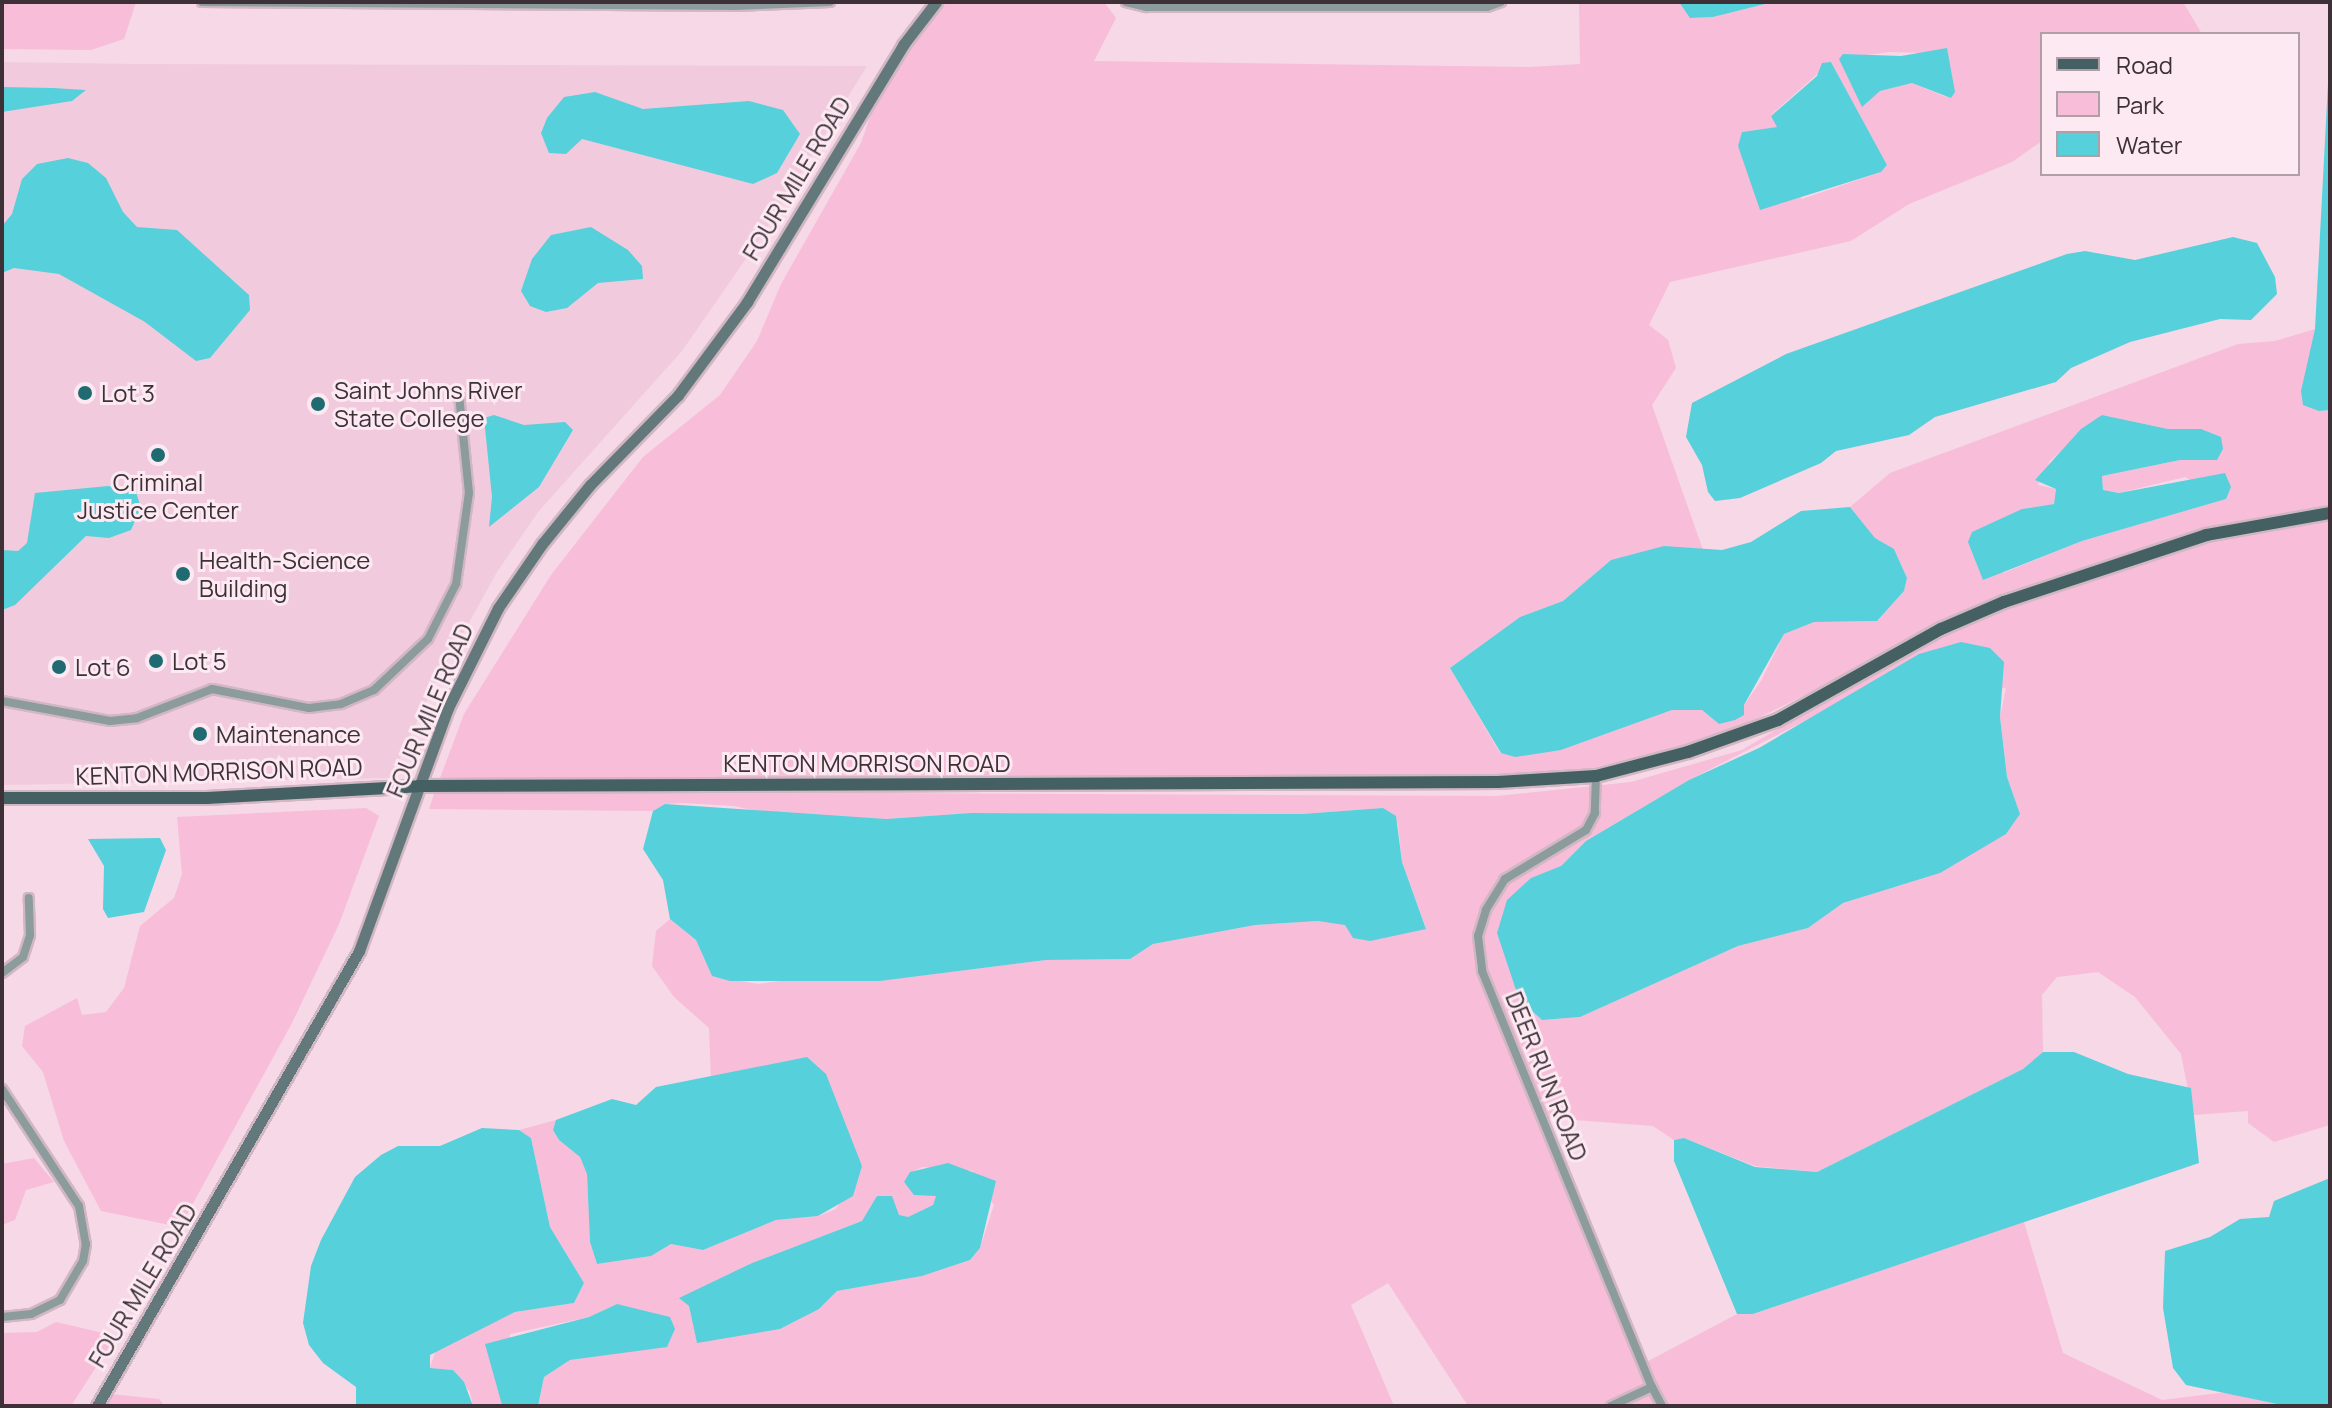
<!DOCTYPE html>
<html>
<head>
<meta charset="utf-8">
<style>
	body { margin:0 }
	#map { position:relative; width:2332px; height:1408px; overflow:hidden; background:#f6d8e6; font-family:Manrope,sans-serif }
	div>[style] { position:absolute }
	.built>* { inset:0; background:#f1cbdd }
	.green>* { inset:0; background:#f8bdd9 }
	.water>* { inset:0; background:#56d0db }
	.roads { filter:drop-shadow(2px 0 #d1b7c3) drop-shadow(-2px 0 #d1b7c3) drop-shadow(0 2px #d1b7c3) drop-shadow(0 -2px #d1b7c3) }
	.street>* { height:8px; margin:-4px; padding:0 4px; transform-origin:4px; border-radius:4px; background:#8c9b9c }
	.secondary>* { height:11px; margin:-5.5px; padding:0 5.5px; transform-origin:5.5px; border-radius:5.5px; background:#62787a }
	.primary>* { height:12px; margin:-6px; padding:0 6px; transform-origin:6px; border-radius:6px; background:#456062 }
	.dots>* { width:22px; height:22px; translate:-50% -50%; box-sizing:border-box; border:4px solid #fce9f1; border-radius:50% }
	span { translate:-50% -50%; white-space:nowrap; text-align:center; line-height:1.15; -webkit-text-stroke:6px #fce9f1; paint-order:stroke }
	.street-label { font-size:24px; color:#3d3137 }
	.poi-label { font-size:24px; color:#3d3137 }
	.left { translate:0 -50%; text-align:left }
	.frame { position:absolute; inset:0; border:4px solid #3d3137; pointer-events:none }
	.legend { position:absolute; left:2040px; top:32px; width:260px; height:144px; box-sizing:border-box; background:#fce9f1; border:2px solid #b09fa7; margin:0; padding:10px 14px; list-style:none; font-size:24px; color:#3d3137 }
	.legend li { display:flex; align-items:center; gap:16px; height:40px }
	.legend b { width:40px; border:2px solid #b09fa7 }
</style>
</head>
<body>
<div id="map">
	<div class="built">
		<i style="clip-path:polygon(2px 62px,138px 64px,867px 66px,763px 234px,682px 351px,538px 512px,497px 572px,432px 689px,391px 778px,2px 785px)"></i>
	</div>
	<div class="green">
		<i style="clip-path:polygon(2px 2px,136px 2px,124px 39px,91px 50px,2px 49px)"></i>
		<i style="clip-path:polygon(evenodd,943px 2px,1104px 2px,1116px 18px,1094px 61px,1530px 67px,1580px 64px,1579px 2px,1679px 2px,1691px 18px,1713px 17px,1773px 2px,2183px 2px,2202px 34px,2042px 34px,2042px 141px,2012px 162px,1909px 204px,1851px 241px,1670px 282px,1649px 325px,1668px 340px,1676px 368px,1652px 405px,1703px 550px,1611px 560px,1563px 601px,1520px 617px,1450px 668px,1500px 753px,1561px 750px,1672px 710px,1702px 710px,1719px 724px,1744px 705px,1761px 681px,1784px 634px,1814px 622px,1877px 621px,1904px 591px,1907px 578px,1894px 549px,1875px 538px,1850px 507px,1890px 473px,2238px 344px,2275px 341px,2315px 329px,2307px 381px,2319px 411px,2330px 410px,2330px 508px,2205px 530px,2002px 597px,1724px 735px,1564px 775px,439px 781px,464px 714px,551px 575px,643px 457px,720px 395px,757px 341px,781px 284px,861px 143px,876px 99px,943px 2px,1889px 52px,1923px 53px,1946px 97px,1912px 83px,1880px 91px,1862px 106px,1847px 71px,1851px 57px,1889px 52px,943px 2px,1831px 62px,1887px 165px,1881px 172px,1802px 199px,1742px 132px,1778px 127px,1771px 115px,1831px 62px,943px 2px,2102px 415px,2168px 429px,2201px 429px,2217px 460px,2180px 460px,2102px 476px,2103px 490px,2119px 493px,2185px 477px,2226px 499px,2082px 541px,2003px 573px,2022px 509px,2054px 504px,2056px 489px,2038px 485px,2050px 461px,2102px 415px)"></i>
		<i style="clip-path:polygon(evenodd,2330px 518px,2330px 1125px,2274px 1142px,2248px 1123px,2248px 1111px,2193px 1115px,2181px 1054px,2135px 997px,2098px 972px,2057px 977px,2042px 995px,2043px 1052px,2023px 1069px,1817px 1172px,1755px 1166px,1684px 1138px,1674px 1140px,1653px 1126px,1536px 1117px,1637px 1367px,1737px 1314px,1753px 1314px,2024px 1222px,2063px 1353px,2162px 1400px,2227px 1392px,2287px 1406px,1468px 1406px,1388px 1283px,1351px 1305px,1394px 1406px,538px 1406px,544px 1377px,570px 1360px,667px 1346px,617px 1304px,589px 1317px,510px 1334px,500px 1391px,504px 1406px,473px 1406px,470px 1392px,453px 1370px,430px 1368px,436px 1349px,515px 1312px,574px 1303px,584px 1283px,550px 1227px,531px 1138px,519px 1130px,556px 1120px,553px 1130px,559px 1140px,580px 1157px,587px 1174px,590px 1242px,597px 1264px,651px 1256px,671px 1244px,703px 1250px,776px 1220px,819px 1216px,836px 1209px,862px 1166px,843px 1125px,782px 1062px,711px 1080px,709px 1028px,674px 997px,652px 966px,656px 931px,670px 919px,696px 940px,712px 976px,758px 984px,809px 977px,880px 981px,1046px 960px,1130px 959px,1153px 944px,1255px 925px,1318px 921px,1426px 928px,1402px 862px,1398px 824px,1383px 808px,1302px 814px,971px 813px,886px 819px,779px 816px,734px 806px,683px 803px,665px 804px,653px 811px,429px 809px,435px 791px,1497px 796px,1631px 782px,1742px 750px,1913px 649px,2007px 606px,2193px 543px,2330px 518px,2006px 688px,2000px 717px,2007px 777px,2020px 814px,1940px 873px,1843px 903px,1808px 928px,1738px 946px,1580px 1017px,1542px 1020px,1519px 999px,1531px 878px,1561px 866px,1586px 841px,1689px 780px,1836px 705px,2006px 688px,2330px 518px,923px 1167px,972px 1171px,994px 1205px,980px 1248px,970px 1260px,922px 1276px,837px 1291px,819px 1309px,780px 1329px,697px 1342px,689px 1306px,680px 1298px,752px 1263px,862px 1221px,908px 1217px,933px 1205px,937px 1195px,904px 1183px,911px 1172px,923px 1167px)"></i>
		<i style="clip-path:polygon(366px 808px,379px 816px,339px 924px,292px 1023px,180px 1227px,101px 1211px,64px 1141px,43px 1072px,22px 1046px,25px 1026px,77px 998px,82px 1015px,106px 1012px,124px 988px,140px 926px,174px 898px,182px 874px,177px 817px)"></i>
		<i style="clip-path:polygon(34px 1158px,54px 1182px,26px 1190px,15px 1220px,2px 1225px,2px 1164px)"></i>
		<i style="clip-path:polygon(56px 1322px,116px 1336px,71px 1406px,2px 1406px,2px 1333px,37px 1332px)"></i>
		<i style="clip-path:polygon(110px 1394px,159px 1399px,165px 1406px,103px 1406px)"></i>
	</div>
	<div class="water">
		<i style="clip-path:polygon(1679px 2px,1773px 2px,1713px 17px,1690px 18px)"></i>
		<i style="clip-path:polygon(2330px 46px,2330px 410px,2319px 411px,2303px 405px,2301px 391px,2315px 329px)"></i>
		<i style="clip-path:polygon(1947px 48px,1955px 92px,1951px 98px,1912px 83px,1880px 91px,1862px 107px,1839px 59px,1843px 54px,1901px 56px)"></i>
		<i style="clip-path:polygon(1831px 62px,1887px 165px,1881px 172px,1760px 210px,1738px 146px,1742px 132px,1777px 127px,1771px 116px,1817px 76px,1822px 63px)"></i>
		<i style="clip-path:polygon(2px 87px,53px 88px,86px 90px,72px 101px,2px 112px)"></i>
		<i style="clip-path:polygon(595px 92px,643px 109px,749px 101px,783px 110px,800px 134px,777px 173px,753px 184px,582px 139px,566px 154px,549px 153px,541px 133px,547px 118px,564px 97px)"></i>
		<i style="clip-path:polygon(68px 158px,88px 163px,106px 178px,123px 212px,137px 227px,177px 230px,249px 295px,250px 310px,210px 358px,196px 361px,145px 322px,59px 274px,14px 268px,2px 273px,2px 226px,12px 214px,22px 179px,37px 164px)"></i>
		<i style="clip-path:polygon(591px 227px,628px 250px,642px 266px,643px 279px,598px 283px,567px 308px,546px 312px,530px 306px,521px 291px,532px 259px,551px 235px)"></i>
		<i style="clip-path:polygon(2233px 237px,2257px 243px,2275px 277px,2277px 294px,2251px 320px,2220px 319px,2130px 342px,2071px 368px,2056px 382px,1935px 417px,1909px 435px,1836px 451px,1821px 463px,1740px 498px,1715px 501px,1708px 492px,1702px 465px,1686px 437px,1692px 403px,1786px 354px,2067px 254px,2085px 251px,2135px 260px)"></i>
		<i style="clip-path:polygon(494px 415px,524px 425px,565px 422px,573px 430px,539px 487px,489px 527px,492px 497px,484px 418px)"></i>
		<i style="clip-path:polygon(2102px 415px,2168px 429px,2201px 429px,2221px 437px,2223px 449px,2217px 460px,2180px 460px,2102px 476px,2103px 490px,2119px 493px,2225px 473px,2231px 487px,2226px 499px,2082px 541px,1983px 580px,1968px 542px,1972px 532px,2022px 509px,2054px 504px,2056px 489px,2035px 480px,2081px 429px)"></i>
		<i style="clip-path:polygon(108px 486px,136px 492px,141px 508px,131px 530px,109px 538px,86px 536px,15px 605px,2px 610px,2px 550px,18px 551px,27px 543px,35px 493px)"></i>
		<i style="clip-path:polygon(1850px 507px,1875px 538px,1894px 549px,1907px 578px,1904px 591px,1877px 621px,1814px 622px,1784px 634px,1744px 705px,1744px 715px,1735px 720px,1719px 724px,1702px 710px,1672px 710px,1561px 750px,1515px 757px,1501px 753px,1450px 668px,1520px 617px,1563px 601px,1611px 560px,1664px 546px,1722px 550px,1751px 542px,1801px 511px)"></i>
		<i style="clip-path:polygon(1961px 642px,1990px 648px,2004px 662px,2000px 717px,2007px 777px,2020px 814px,2006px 834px,1940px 873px,1843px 903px,1808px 928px,1738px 946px,1580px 1017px,1542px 1020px,1519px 999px,1497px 933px,1507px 900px,1531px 878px,1561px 866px,1586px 841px,1689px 780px,1759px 748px,1919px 654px)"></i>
		<i style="clip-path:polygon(665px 804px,886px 819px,971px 813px,1302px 814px,1383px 808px,1396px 816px,1402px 862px,1426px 929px,1370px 941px,1353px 938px,1345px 925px,1318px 921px,1255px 925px,1153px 944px,1130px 959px,1046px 960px,880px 981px,730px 981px,712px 976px,696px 940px,670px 919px,663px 880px,643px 849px,653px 811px)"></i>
		<i style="clip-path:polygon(160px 838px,166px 850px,144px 912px,108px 918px,103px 909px,104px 866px,88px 839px)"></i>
		<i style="clip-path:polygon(2043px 1052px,2074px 1052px,2128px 1074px,2191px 1088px,2199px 1163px,1753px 1314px,1737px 1314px,1674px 1161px,1674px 1140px,1684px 1138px,1755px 1167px,1817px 1172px,2023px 1069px)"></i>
		<i style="clip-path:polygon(807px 1057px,826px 1074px,862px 1166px,853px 1196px,818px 1216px,776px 1220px,703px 1250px,671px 1244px,651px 1256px,597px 1264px,590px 1242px,587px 1174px,580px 1157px,559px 1140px,553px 1130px,556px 1120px,612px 1099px,636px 1105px,656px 1087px)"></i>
		<i style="clip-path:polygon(482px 1128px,519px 1130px,531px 1138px,550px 1227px,584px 1283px,574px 1303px,515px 1312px,430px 1355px,430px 1368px,453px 1370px,464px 1382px,473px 1406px,356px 1406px,356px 1387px,323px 1363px,309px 1345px,303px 1323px,311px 1266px,321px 1240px,355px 1177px,381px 1155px,398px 1146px,440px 1146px)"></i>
		<i style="clip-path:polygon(948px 1163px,996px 1181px,980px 1248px,970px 1260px,922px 1276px,837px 1291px,819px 1309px,780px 1329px,697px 1343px,689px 1306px,679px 1298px,752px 1263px,862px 1221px,877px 1196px,892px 1196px,899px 1215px,908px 1217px,933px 1205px,936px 1196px,914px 1195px,904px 1182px,910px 1172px)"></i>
		<i style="clip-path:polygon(2330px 1178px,2330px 1406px,2287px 1406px,2186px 1385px,2173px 1368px,2163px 1308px,2165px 1251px,2210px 1237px,2240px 1219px,2269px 1217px,2274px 1201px)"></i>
		<i style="clip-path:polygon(617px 1304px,670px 1317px,675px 1329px,667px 1347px,570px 1360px,544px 1377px,538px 1406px,502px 1405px,485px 1344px,589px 1317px)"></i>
	</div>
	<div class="roads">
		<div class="street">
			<i style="left:202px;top:2px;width:533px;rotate:0.43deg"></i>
			<i style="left:735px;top:6px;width:95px;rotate:-2.4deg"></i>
			<i style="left:1126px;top:2px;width:21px;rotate:14deg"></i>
			<i style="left:1146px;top:7px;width:341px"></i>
			<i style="left:1487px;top:7px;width:15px;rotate:-20deg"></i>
			<i style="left:2px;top:701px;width:110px;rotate:10.5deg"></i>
			<i style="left:110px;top:721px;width:27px;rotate:-6deg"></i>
			<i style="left:137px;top:718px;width:80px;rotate:-21.1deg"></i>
			<i style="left:212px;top:689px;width:99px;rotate:11.1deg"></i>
			<i style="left:309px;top:708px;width:32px;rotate:-7deg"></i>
			<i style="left:341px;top:704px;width:36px;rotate:-23deg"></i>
			<i style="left:374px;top:690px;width:74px;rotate:-43.4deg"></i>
			<i style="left:428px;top:639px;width:62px;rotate:-63deg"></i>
			<i style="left:456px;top:584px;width:92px;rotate:-81.9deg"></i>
			<i style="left:469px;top:493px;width:100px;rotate:-95.8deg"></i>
			<i style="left:1596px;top:776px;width:37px;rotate:92deg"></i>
			<i style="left:1595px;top:813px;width:19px;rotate:118deg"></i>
			<i style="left:1586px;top:830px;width:95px;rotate:148.8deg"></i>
			<i style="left:1505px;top:879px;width:36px;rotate:122deg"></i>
			<i style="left:1486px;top:910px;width:27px;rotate:107deg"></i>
			<i style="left:1478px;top:936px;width:35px;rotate:83deg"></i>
			<i style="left:1482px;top:971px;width:449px;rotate:67.8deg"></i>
			<i style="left:1652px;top:1387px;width:45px;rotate:155.1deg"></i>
			<i style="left:2px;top:973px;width:26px;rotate:-37deg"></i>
			<i style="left:23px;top:957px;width:23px;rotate:-72deg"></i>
			<i style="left:30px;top:935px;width:37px;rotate:-92deg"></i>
			<i style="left:2px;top:1089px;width:140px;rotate:56.7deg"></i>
			<i style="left:79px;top:1206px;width:39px;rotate:80deg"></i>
			<i style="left:86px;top:1244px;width:17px;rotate:100deg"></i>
			<i style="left:83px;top:1261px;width:45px;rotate:120.5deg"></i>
			<i style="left:60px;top:1300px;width:32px;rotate:154deg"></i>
			<i style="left:31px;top:1314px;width:29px;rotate:174deg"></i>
			<i style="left:1652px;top:1387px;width:21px;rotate:62deg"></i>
		</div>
		<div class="secondary">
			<i style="left:97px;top:1406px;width:525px;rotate:-60.07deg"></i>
			<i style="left:359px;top:951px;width:257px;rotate:-69.9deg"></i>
			<i style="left:447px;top:710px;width:114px;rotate:-63.4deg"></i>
			<i style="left:498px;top:608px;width:78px;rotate:-55.5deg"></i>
			<i style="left:542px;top:544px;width:76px;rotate:-50.9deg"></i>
			<i style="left:590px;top:485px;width:126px;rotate:-45.6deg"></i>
			<i style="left:678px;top:395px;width:116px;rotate:-53.4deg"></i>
			<i style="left:747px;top:302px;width:301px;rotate:-58.7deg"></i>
			<i style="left:903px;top:45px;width:54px;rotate:-52.5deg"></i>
		</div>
		<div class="primary">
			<i style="left:2px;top:798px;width:205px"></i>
			<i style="left:207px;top:798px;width:212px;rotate:-3.2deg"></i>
			<i style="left:419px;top:786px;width:1079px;rotate:-0.21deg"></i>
			<i style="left:1498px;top:782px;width:98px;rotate:-3.5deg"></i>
			<i style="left:1596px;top:776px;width:95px;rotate:-14.6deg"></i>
			<i style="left:1688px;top:752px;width:96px;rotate:-19.6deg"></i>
			<i style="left:1778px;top:720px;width:187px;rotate:-29.2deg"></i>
			<i style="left:1941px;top:629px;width:69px;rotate:-23.2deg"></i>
			<i style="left:2004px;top:602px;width:213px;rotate:-18.3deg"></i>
			<i style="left:2206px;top:535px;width:126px;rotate:-10.1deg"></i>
		</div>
	</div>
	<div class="dots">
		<i style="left:85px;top:393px;background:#206b72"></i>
		<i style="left:318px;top:404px;background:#206b72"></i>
		<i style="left:158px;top:455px;background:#206b72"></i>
		<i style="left:183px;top:574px;background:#206b72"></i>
		<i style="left:156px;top:661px;background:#206b72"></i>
		<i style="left:59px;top:667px;background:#206b72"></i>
		<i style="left:200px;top:734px;background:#206b72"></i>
	</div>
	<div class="street-label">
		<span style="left:796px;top:178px;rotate:-59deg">FOUR MILE ROAD</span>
		<span style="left:429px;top:710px;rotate:-67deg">FOUR MILE ROAD</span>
		<span style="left:867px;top:763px">KENTON MORRISON ROAD</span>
		<span style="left:219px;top:771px;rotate:-2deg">KENTON MORRISON ROAD</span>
		<span style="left:1547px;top:1076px;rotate:68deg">DEER RUN ROAD</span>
		<span style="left:142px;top:1285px;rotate:-59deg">FOUR MILE ROAD</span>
	</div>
	<div class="poi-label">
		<span class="left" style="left:334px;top:404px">Saint Johns River<br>State College</span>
		<span class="left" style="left:101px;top:393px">Lot 3</span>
		<span style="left:158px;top:496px">Criminal<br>Justice Center</span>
		<span class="left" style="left:199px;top:574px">Health-Science<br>Building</span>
		<span class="left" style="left:172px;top:661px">Lot 5</span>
		<span class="left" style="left:75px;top:667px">Lot 6</span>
		<span class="left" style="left:216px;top:734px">Maintenance</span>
	</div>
	<div class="frame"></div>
	<ul class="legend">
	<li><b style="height:10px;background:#456062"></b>Road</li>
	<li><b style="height:22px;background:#f8bdd9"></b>Park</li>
	<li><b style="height:22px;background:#56d0db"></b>Water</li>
	</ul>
</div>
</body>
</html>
